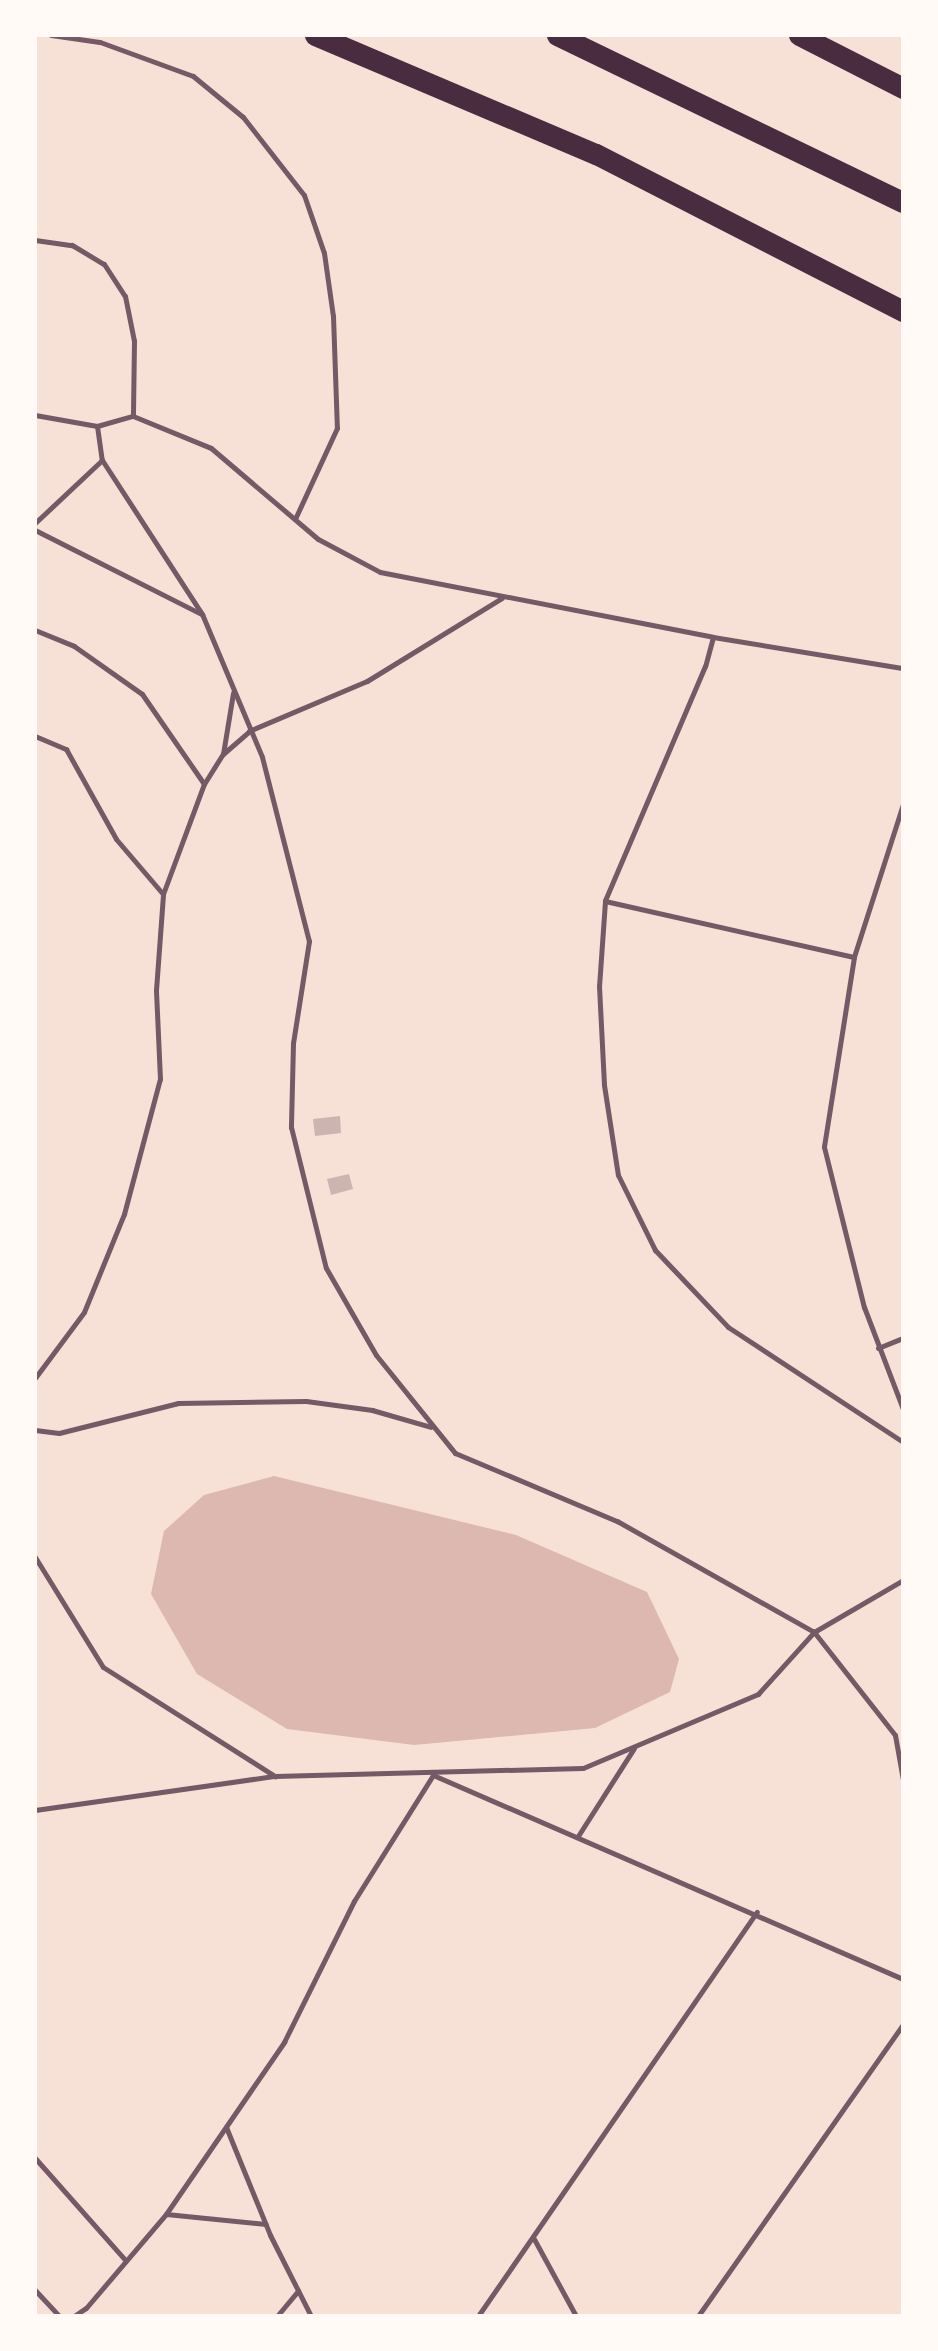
<!DOCTYPE html>
<html>
<head>
<meta charset="utf-8">
<style>
	body { margin:0 }
	#map { position:relative; width:938px; height:2351px; overflow:hidden; background:#f7e1d7; font-family:Quicksand,sans-serif }
	div>[style] { position:absolute }
	.water>* { inset:0; background:#dcb8b0 }
	.building>* { inset:0; background:#ccb4b1 }
	.service>* { height:5px; margin:-2.5px; padding:0 2.5px; transform-origin:2.5px; border-radius:2.5px; background:#755966 }
	.motorway>* { height:21px; margin:-10.5px; padding:0 10.5px; transform-origin:10.5px; border-radius:10.5px; background:#4a2c40 }
	span { translate:-50% -50%; white-space:nowrap; text-align:center; line-height:1.15; -webkit-text-stroke:6px #fffaf5; paint-order:stroke }
	.frame { position:absolute; inset:0; border:37px solid #fffaf5; pointer-events:none }
</style>
</head>
<body>
<div id="map">
	<div class="water">
		<i style="clip-path:polygon(274px 1476px,516px 1535px,647px 1592px,679px 1659px,670px 1692px,595px 1728px,414px 1745px,287px 1729px,197px 1674px,151px 1594px,164px 1531px,204px 1495px)"></i>
	</div>
	<div class="building">
		<i style="clip-path:polygon(340px 1116px,341px 1133px,315px 1136px,313px 1119px)"></i>
		<i style="clip-path:polygon(349px 1174px,353px 1189px,331px 1195px,327px 1179px)"></i>
	</div>
	<div class="service">
		<i style="left:51px;top:35px;width:49px;rotate:8.1deg"></i>
		<i style="left:100px;top:42px;width:99px;rotate:20.1deg"></i>
		<i style="left:193px;top:76px;width:65px;rotate:39.4deg"></i>
		<i style="left:243px;top:117px;width:99px;rotate:52deg"></i>
		<i style="left:304px;top:195px;width:61px;rotate:71deg"></i>
		<i style="left:324px;top:253px;width:64px;rotate:81.9deg"></i>
		<i style="left:333px;top:316px;width:112px;rotate:88deg"></i>
		<i style="left:337px;top:428px;width:100px;rotate:114.8deg"></i>
		<i style="left:35px;top:240px;width:37px;rotate:8deg"></i>
		<i style="left:72px;top:245px;width:37px;rotate:31deg"></i>
		<i style="left:104px;top:264px;width:38px;rotate:57deg"></i>
		<i style="left:125px;top:296px;width:46px;rotate:78.7deg"></i>
		<i style="left:134px;top:341px;width:75px;rotate:90.8deg"></i>
		<i style="left:35px;top:415px;width:63px;rotate:10.1deg"></i>
		<i style="left:97px;top:426px;width:34px;rotate:82deg"></i>
		<i style="left:102px;top:460px;width:184px;rotate:57deg"></i>
		<i style="left:202px;top:614px;width:155px;rotate:67.2deg"></i>
		<i style="left:262px;top:757px;width:190px;rotate:75.7deg"></i>
		<i style="left:309px;top:941px;width:103px;rotate:98.9deg"></i>
		<i style="left:293px;top:1043px;width:84px;rotate:91.4deg"></i>
		<i style="left:291px;top:1127px;width:145px;rotate:76.1deg"></i>
		<i style="left:326px;top:1268px;width:100px;rotate:60.1deg"></i>
		<i style="left:376px;top:1355px;width:126px;rotate:51.1deg"></i>
		<i style="left:455px;top:1453px;width:176px;rotate:22.8deg"></i>
		<i style="left:617px;top:1521px;width:226px;rotate:29.4deg"></i>
		<i style="left:814px;top:1632px;width:131px;rotate:51.8deg"></i>
		<i style="left:895px;top:1735px;width:46px;rotate:79.9deg"></i>
		<i style="left:97px;top:426px;width:37px;rotate:-16deg"></i>
		<i style="left:133px;top:416px;width:84px;rotate:22.3deg"></i>
		<i style="left:211px;top:448px;width:140px;rotate:40.4deg"></i>
		<i style="left:318px;top:539px;width:70px;rotate:28deg"></i>
		<i style="left:380px;top:572px;width:339px;rotate:11deg"></i>
		<i style="left:713px;top:637px;width:193px;rotate:9.3deg"></i>
		<i style="left:35px;top:523px;width:92px;rotate:-43.2deg"></i>
		<i style="left:35px;top:530px;width:186px;rotate:26.8deg"></i>
		<i style="left:35px;top:630px;width:42px;rotate:22.3deg"></i>
		<i style="left:74px;top:646px;width:83px;rotate:35.2deg"></i>
		<i style="left:142px;top:694px;width:109px;rotate:55.4deg"></i>
		<i style="left:713px;top:637px;width:30px;rotate:105deg"></i>
		<i style="left:705px;top:666px;width:255px;rotate:113.1deg"></i>
		<i style="left:605px;top:901px;width:85px;rotate:94deg"></i>
		<i style="left:599px;top:986px;width:99px;rotate:87.1deg"></i>
		<i style="left:604px;top:1085px;width:91px;rotate:81.2deg"></i>
		<i style="left:618px;top:1175px;width:84px;rotate:63.7deg"></i>
		<i style="left:655px;top:1250px;width:106px;rotate:46.5deg"></i>
		<i style="left:728px;top:1327px;width:209px;rotate:33.3deg"></i>
		<i style="left:35px;top:736px;width:34px;rotate:23deg"></i>
		<i style="left:66px;top:749px;width:103px;rotate:60.9deg"></i>
		<i style="left:116px;top:839px;width:72px;rotate:49.5deg"></i>
		<i style="left:223px;top:754px;width:35px;rotate:-41deg"></i>
		<i style="left:249px;top:731px;width:128px;rotate:-23deg"></i>
		<i style="left:367px;top:681px;width:158px;rotate:-31.6deg"></i>
		<i style="left:903px;top:804px;width:161px;rotate:107.8deg"></i>
		<i style="left:854px;top:957px;width:192px;rotate:99deg"></i>
		<i style="left:824px;top:1147px;width:165px;rotate:76deg"></i>
		<i style="left:864px;top:1307px;width:109px;rotate:69.1deg"></i>
		<i style="left:605px;top:901px;width:255px;rotate:12.7deg"></i>
		<i style="left:878px;top:1348px;width:27px;rotate:-22deg"></i>
		<i style="left:35px;top:1378px;width:82px;rotate:-53.4deg"></i>
		<i style="left:84px;top:1312px;width:106px;rotate:-67.8deg"></i>
		<i style="left:124px;top:1214px;width:140px;rotate:-75.1deg"></i>
		<i style="left:160px;top:1079px;width:89px;rotate:-92.6deg"></i>
		<i style="left:156px;top:990px;width:96px;rotate:-85.8deg"></i>
		<i style="left:163px;top:894px;width:117px;rotate:-69.6deg"></i>
		<i style="left:204px;top:784px;width:36px;rotate:-58deg"></i>
		<i style="left:223px;top:754px;width:62px;rotate:-80.7deg"></i>
		<i style="left:35px;top:1430px;width:24px;rotate:7deg"></i>
		<i style="left:59px;top:1433px;width:123px;rotate:-14.1deg"></i>
		<i style="left:178px;top:1403px;width:128px;rotate:-0.9deg"></i>
		<i style="left:306px;top:1401px;width:67px;rotate:7.8deg"></i>
		<i style="left:372px;top:1410px;width:61px;rotate:16.1deg"></i>
		<i style="left:35px;top:1557px;width:129px;rotate:58.3deg"></i>
		<i style="left:103px;top:1667px;width:204px;rotate:32.4deg"></i>
		<i style="left:275px;top:1776px;width:308px;rotate:-1.5deg"></i>
		<i style="left:583px;top:1768px;width:190px;rotate:-22.9deg"></i>
		<i style="left:758px;top:1694px;width:84px;rotate:-47.9deg"></i>
		<i style="left:814px;top:1632px;width:103px;rotate:-30.3deg"></i>
		<i style="left:35px;top:1810px;width:241px;rotate:-8.1deg"></i>
		<i style="left:578px;top:1836px;width:104px;rotate:-57.5deg"></i>
		<i style="left:226px;top:2127px;width:117px;rotate:67.8deg"></i>
		<i style="left:270px;top:2235px;width:91px;rotate:63.2deg"></i>
		<i style="left:35px;top:2158px;width:137px;rotate:48.5deg"></i>
		<i style="left:166px;top:2214px;width:100px;rotate:5.7deg"></i>
		<i style="left:534px;top:2239px;width:88px;rotate:61.4deg"></i>
		<i style="left:35px;top:2290px;width:35px;rotate:47deg"></i>
		<i style="left:74px;top:2316px;width:14px;rotate:-34deg"></i>
		<i style="left:86px;top:2308px;width:123px;rotate:-49.6deg"></i>
		<i style="left:166px;top:2214px;width:209px;rotate:-55.5deg"></i>
		<i style="left:284px;top:2042px;width:157px;rotate:-63.6deg"></i>
		<i style="left:354px;top:1901px;width:149px;rotate:-57.9deg"></i>
		<i style="left:433px;top:1775px;width:512px;rotate:23.46deg"></i>
		<i style="left:277px;top:2316px;width:33px;rotate:-50deg"></i>
		<i style="left:478px;top:2316px;width:491px;rotate:-55.4deg"></i>
		<i style="left:698px;top:2316px;width:357px;rotate:-54.9deg"></i>
	</div>
	<div class="motorway">
		<i style="left:315px;top:35px;width:305px;rotate:23deg"></i>
		<i style="left:596px;top:154px;width:345px;rotate:27.1deg"></i>
		<i style="left:557px;top:35px;width:384px;rotate:25.8deg"></i>
		<i style="left:799px;top:35px;width:117px;rotate:27deg"></i>
	</div>
	<div class="frame"></div>
</div>
</body>
</html>
